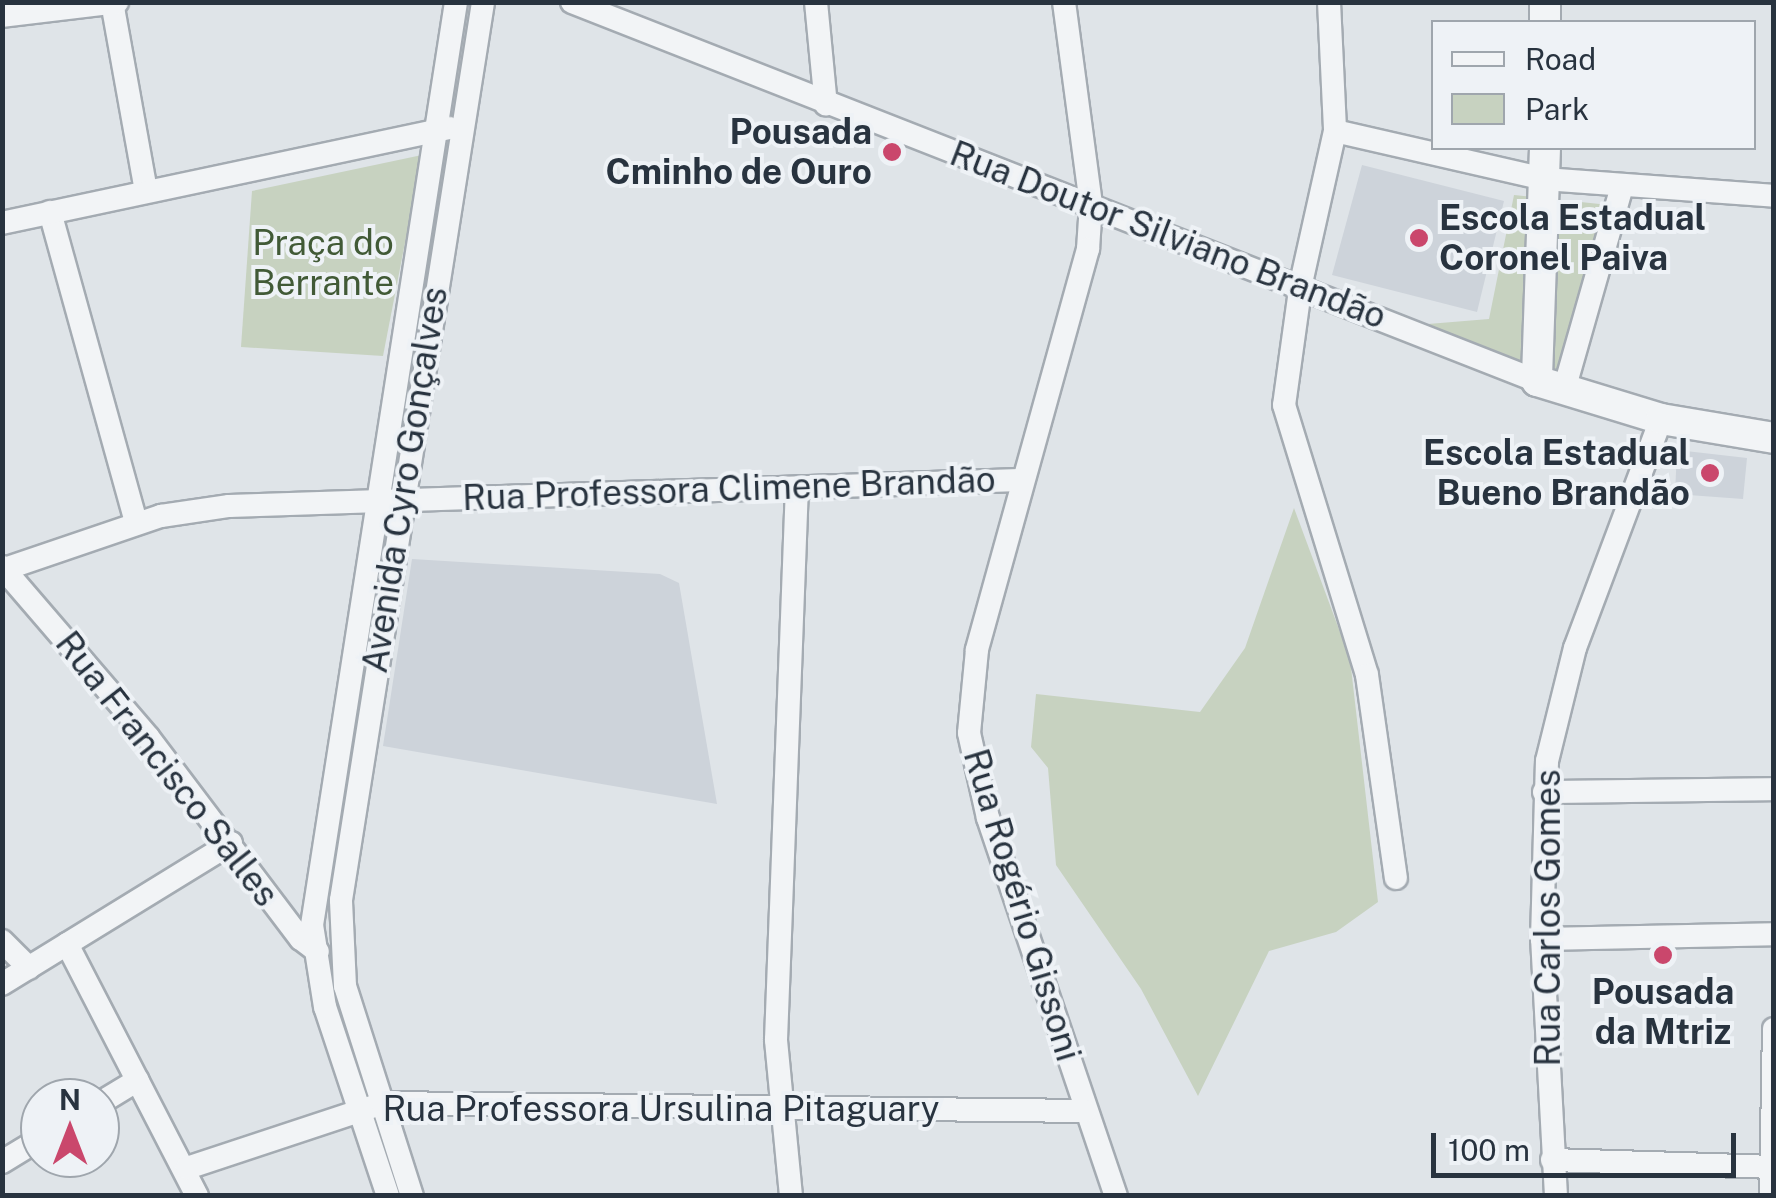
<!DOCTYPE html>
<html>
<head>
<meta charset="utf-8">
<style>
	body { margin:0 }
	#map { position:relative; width:1776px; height:1198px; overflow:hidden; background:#dfe4e8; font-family:"Public Sans",sans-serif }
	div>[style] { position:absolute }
	.built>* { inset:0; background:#cdd3da }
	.green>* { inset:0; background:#c7d2c0 }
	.roads { filter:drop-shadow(2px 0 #a4abb2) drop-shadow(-2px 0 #a4abb2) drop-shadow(0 2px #a4abb2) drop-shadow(0 -2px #a4abb2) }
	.minor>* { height:22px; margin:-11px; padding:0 11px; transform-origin:11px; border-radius:11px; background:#f2f4f6 }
	.tertiary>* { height:30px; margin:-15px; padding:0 15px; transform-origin:15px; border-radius:15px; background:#f2f4f6 }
	.dots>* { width:28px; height:28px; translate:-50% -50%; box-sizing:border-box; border:5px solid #eef2f6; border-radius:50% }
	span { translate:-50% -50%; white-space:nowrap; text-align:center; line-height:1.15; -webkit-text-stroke:8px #eef2f6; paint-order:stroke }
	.poi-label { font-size:35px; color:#28333f; font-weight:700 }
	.right { translate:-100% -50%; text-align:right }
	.left { translate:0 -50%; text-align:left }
	.street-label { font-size:35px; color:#28333f }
	.park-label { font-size:35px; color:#415a36 }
	.frame { position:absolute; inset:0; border:5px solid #28333f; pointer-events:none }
	.legend { position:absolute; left:1431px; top:20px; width:325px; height:130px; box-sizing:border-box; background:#eef2f6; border:2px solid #9fa6ad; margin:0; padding:12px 18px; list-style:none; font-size:30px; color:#28333f }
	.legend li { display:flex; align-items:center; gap:20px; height:50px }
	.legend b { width:50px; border:2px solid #9fa6ad }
	.north { position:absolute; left:20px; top:1078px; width:100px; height:100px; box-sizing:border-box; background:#eef2f6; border:2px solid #9fa6ad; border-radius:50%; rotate:0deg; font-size:28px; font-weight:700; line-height:40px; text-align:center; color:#28333f }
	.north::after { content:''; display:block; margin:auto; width:35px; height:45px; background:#ca476c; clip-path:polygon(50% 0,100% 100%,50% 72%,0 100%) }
	.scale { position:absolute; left:1431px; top:1133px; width:305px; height:45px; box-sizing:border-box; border:5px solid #28333f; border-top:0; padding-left:12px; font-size:30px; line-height:35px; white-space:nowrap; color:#28333f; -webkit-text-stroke:8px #eef2f6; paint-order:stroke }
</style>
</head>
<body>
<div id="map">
	<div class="built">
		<i style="clip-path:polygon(1362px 165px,1504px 201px,1477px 312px,1332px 275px)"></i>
		<i style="clip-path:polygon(1677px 450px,1747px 458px,1743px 499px,1675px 494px)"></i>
		<i style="clip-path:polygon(412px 559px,660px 574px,679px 583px,717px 804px,383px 746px)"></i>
	</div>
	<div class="green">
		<i style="clip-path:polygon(422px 155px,383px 356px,241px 347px,252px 191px)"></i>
		<i style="clip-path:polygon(1514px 195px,1609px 205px,1556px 378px,1428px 324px,1489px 319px)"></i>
		<i style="clip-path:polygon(1294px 508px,1350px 659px,1378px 902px,1336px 932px,1269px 951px,1198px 1096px,1141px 989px,1056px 865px,1048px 768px,1031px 747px,1036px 694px,1200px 712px,1245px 648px)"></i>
	</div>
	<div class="roads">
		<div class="minor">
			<i style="left:112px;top:2px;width:192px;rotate:79.8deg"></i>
			<i style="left:572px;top:2px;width:1037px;rotate:21.44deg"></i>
			<i style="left:816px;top:2px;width:103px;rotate:84.5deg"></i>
			<i style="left:1064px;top:2px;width:204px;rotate:82.4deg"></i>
			<i style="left:1091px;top:204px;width:45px;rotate:93.8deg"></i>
			<i style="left:1088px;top:249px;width:416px;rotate:105.5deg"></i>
			<i style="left:977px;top:650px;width:83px;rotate:95.5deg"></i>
			<i style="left:969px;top:733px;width:87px;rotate:77.4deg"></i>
			<i style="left:988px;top:818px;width:399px;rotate:71.3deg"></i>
			<i style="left:1329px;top:2px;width:129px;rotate:87.3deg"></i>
			<i style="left:1335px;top:131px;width:156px;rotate:102.6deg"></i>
			<i style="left:1301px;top:283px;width:123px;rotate:97.9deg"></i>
			<i style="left:1284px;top:405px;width:282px;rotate:72.9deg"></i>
			<i style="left:1367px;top:675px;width:205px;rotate:81.9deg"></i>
			<i style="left:2px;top:16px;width:116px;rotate:-6.9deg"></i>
			<i style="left:1335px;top:131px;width:215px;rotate:12.9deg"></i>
			<i style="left:1545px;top:179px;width:230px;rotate:4.2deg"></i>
			<i style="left:50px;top:212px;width:323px;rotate:74.5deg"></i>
			<i style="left:2px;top:223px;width:457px;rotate:-12deg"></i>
			<i style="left:1564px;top:390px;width:212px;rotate:-74.1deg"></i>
			<i style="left:2px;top:567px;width:224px;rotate:49.3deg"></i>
			<i style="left:148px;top:737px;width:253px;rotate:52.9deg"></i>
			<i style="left:301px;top:939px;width:21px;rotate:37deg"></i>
			<i style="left:2px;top:570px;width:168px;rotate:-18.8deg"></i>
			<i style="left:161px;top:516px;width:69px;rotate:-8.4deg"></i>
			<i style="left:229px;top:506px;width:791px;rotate:-1.88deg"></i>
			<i style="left:1544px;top:792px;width:230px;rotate:-0.7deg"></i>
			<i style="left:1542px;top:939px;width:232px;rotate:-1.2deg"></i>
			<i style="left:2px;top:941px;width:38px;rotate:45deg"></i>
			<i style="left:67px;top:944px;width:284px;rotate:62.7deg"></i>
			<i style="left:2px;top:984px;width:269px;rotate:-31.6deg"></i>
			<i style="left:100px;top:1103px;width:44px;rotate:-31.2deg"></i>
			<i style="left:1552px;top:1160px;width:222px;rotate:1.8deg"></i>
			<i style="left:2px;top:1162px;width:44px;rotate:-31.2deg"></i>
			<i style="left:187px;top:1168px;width:206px;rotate:-18.3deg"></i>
			<i style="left:383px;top:1103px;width:702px;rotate:0.65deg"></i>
			<i style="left:388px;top:1196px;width:199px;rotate:-108.4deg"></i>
			<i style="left:325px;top:1007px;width:83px;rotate:-99deg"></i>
			<i style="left:312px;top:925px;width:934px;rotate:-81.13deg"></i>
			<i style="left:412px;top:1196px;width:220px;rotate:-107.7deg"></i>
			<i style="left:345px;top:986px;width:86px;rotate:-92.7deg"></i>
			<i style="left:341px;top:900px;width:909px;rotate:-81.01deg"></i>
			<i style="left:791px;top:1196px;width:157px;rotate:-95.5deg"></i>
			<i style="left:776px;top:1040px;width:553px;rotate:-87.83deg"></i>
			<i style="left:1556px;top:1196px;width:257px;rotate:-93.1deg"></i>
			<i style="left:1542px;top:939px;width:178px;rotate:-88.4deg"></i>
			<i style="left:1547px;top:761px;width:116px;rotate:-76.1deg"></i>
			<i style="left:1575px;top:648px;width:245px;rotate:-69.4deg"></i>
			<i style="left:1771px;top:1196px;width:167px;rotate:-89deg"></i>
		</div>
		<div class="tertiary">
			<i style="left:1545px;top:22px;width:20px;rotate:-90deg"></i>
			<i style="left:1545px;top:148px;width:233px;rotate:92deg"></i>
			<i style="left:1537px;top:381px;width:130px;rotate:17deg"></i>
			<i style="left:1661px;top:419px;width:115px;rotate:9.5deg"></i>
		</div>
	</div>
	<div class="dots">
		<i style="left:892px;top:152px;background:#ca476c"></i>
		<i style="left:1419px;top:238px;background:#ca476c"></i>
		<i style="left:1710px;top:473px;background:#ca476c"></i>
		<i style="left:1663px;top:955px;background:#ca476c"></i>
	</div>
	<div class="poi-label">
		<span class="right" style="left:872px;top:152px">Pousada<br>Cminho de Ouro</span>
		<span class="left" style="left:1439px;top:238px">Escola Estadual<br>Coronel Paiva</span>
		<span class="right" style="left:1690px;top:473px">Escola Estadual<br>Bueno Brandão</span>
		<span style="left:1663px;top:1012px">Pousada<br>da Mtriz</span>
	</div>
	<div class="street-label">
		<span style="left:1168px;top:235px;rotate:21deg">Rua Doutor Silviano Brandão</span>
		<span style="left:405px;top:480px;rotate:-81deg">Avenida Cyro Gonçalves</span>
		<span style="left:729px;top:489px;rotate:-2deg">Rua Professora Climene Brandão</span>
		<span style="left:167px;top:769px;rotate:52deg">Rua Francisco Salles</span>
		<span style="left:1022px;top:905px;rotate:73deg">Rua Rogério Gissoni</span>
		<span style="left:1548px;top:918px;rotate:-90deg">Rua Carlos Gomes</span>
		<span style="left:661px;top:1109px">Rua Professora Ursulina Pitaguary</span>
	</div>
	<div class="park-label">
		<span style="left:323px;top:263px">Praça do<br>Berrante</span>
	</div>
	<div class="frame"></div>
	<ul class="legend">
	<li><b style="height:12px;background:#f2f4f6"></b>Road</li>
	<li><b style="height:28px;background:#c7d2c0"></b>Park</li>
	</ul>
	<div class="north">N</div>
	<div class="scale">100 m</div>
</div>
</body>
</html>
